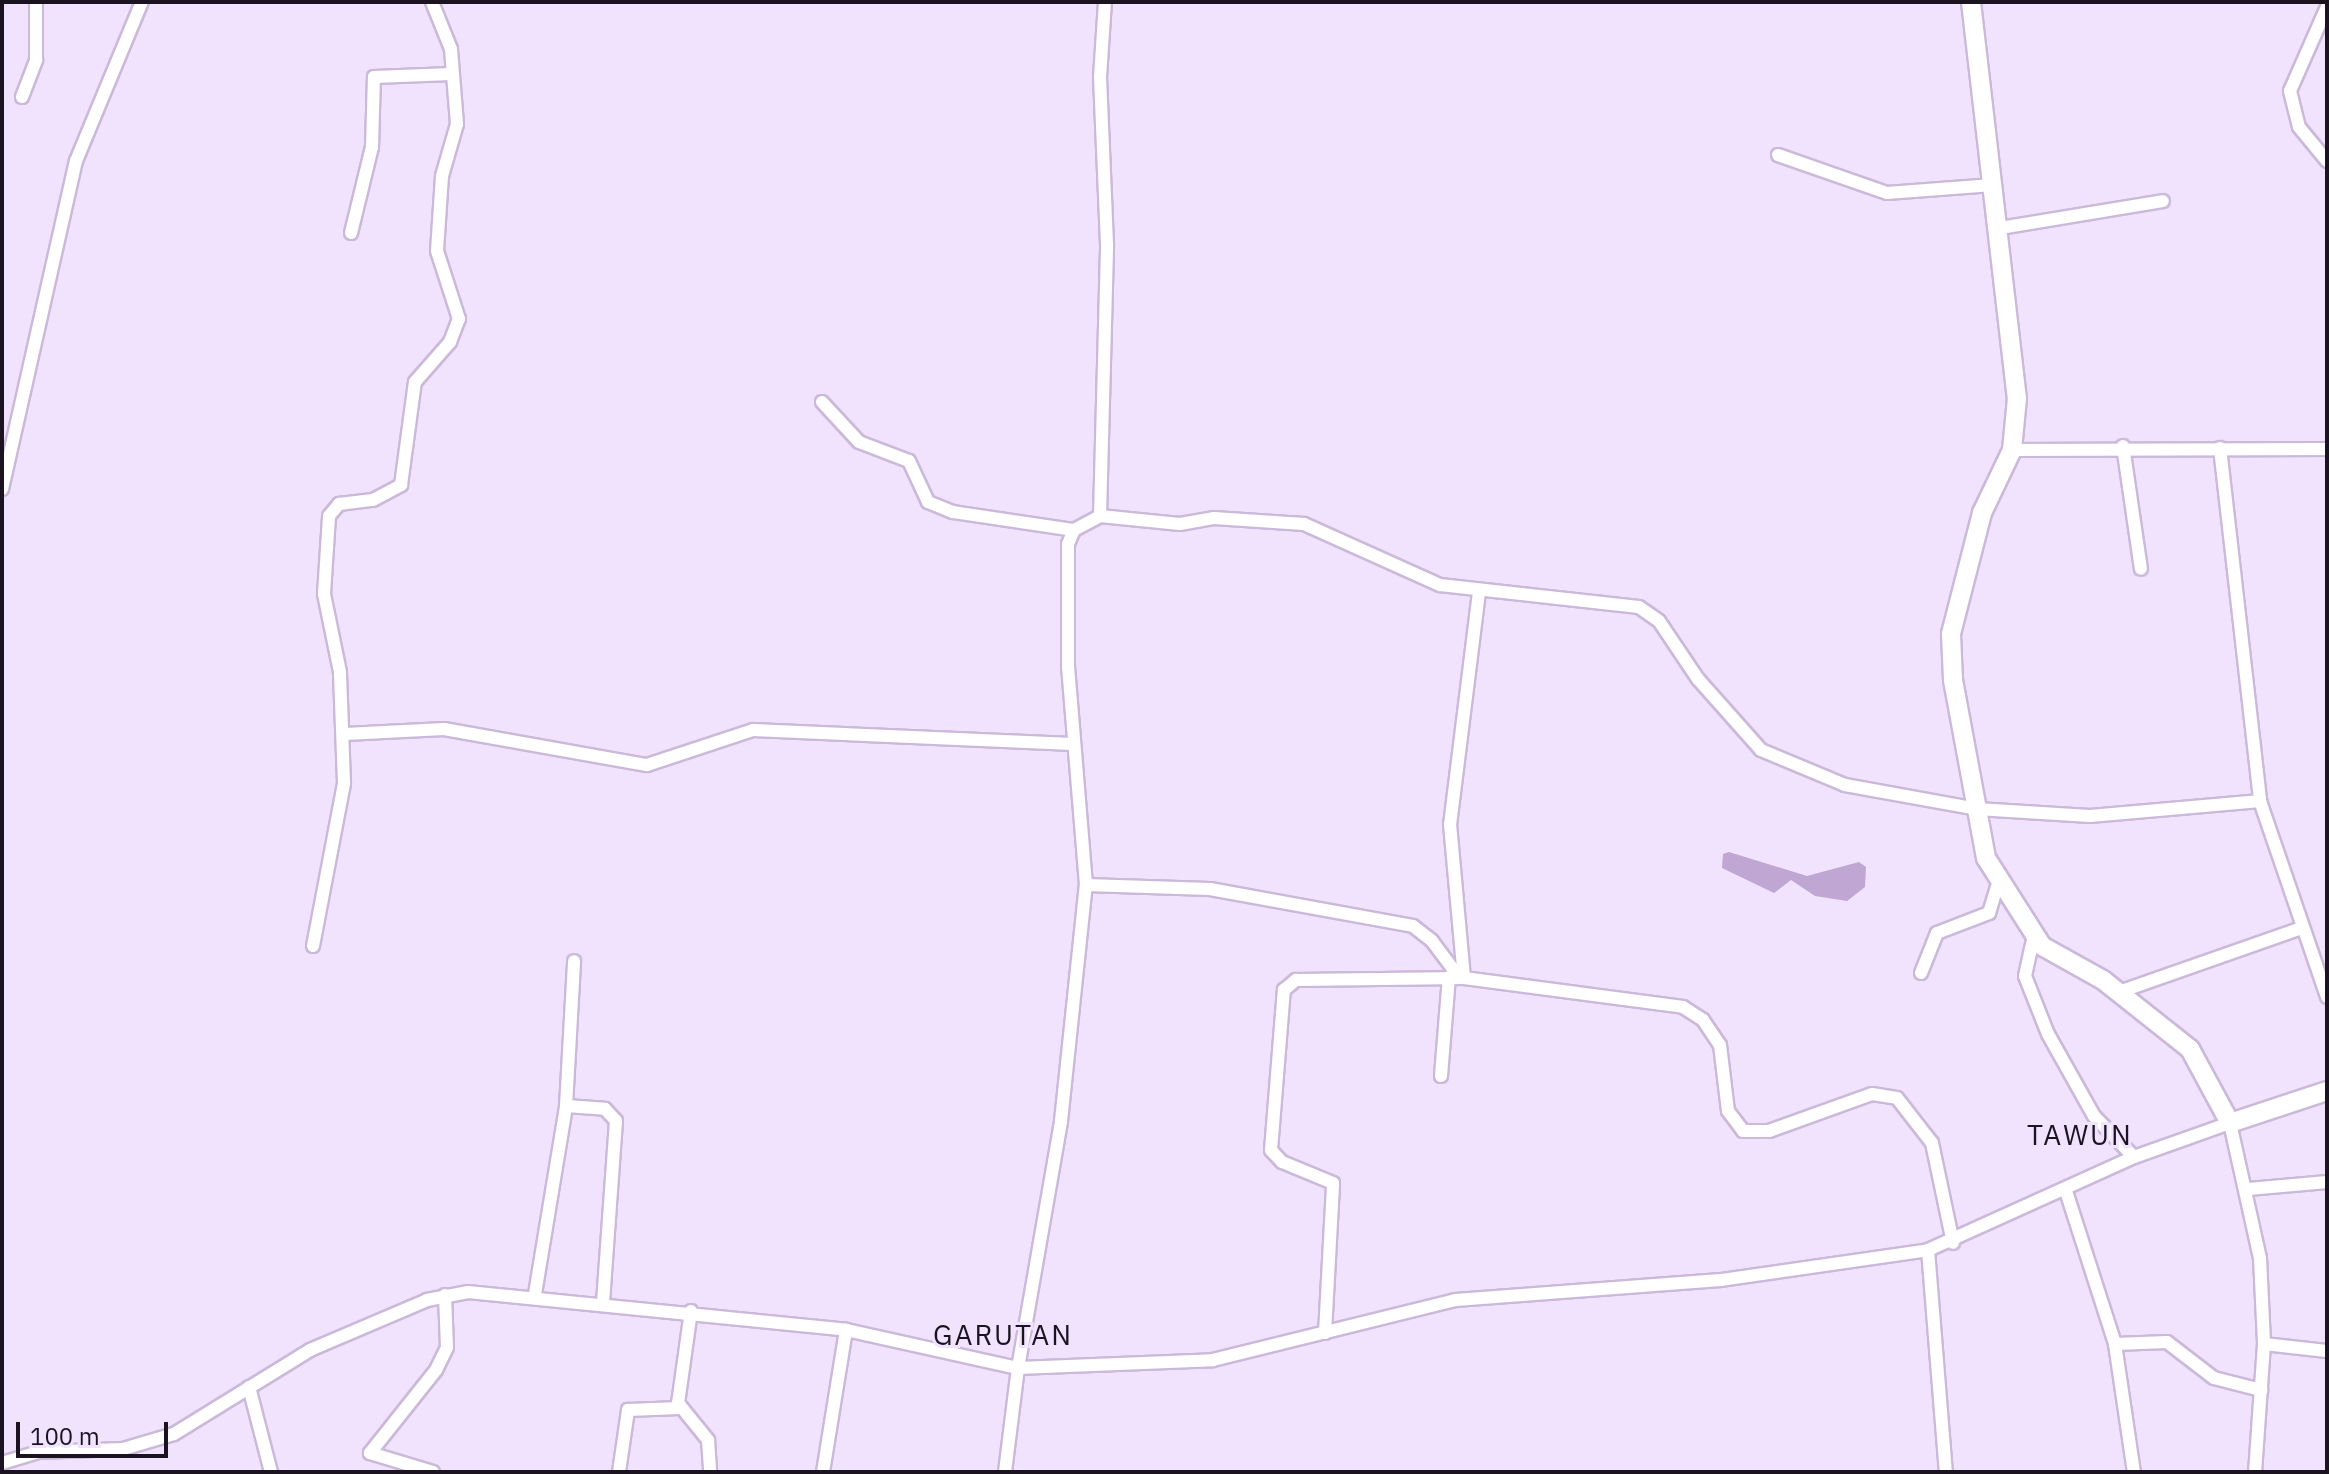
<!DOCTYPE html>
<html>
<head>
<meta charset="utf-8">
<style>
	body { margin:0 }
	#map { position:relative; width:2329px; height:1474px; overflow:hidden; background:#f1e2fe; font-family:"IBM Plex Sans",sans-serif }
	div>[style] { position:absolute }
	.water>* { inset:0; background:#bfa6d3 }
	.roads { filter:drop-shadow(2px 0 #cbb9da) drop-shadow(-2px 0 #cbb9da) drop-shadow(0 2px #cbb9da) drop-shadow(0 -2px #cbb9da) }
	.street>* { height:12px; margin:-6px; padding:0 6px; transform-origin:6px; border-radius:6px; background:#fff }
	.secondary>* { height:18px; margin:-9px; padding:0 9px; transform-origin:9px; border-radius:9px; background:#fff }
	span { translate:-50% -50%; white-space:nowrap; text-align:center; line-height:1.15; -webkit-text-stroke:6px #f1e2fe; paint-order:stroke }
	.quarter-label { font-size:28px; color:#1b1420; letter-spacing:2px }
	.frame { position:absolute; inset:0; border:4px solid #1b1420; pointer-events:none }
	.scale { position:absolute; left:16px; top:1422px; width:152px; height:36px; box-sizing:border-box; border:4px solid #1b1420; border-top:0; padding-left:10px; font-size:24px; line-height:28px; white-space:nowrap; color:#1b1420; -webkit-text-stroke:6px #f1e2fe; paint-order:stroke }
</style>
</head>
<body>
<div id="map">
	<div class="water">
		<i style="clip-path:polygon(1729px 852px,1807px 876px,1859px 862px,1866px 867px,1865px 887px,1847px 901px,1815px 896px,1791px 880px,1774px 893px,1722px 868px,1723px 854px)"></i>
	</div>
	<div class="roads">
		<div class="street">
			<i style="left:2327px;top:7px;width:92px;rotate:113.8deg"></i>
			<i style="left:2290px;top:91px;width:37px;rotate:76deg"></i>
			<i style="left:2299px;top:127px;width:44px;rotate:50.5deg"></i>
			<i style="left:22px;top:97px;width:40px;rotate:-69deg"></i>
			<i style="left:36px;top:60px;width:58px;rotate:-90deg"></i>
			<i style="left:1778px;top:155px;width:115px;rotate:19.2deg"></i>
			<i style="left:1887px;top:193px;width:106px;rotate:-4.3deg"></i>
			<i style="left:2000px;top:228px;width:165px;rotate:-9.4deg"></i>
			<i style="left:351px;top:233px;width:89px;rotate:-76.3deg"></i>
			<i style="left:372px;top:147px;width:70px;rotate:-88.4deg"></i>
			<i style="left:374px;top:77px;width:77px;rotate:-2.2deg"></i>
			<i style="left:822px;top:402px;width:54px;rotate:47.2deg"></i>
			<i style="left:859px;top:442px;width:53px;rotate:20.8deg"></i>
			<i style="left:909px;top:461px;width:45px;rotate:65.1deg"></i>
			<i style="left:928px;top:502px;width:27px;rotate:22deg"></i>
			<i style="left:953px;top:512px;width:122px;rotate:8.5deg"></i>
			<i style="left:2123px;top:446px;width:124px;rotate:81.7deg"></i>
			<i style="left:2220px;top:448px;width:355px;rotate:83.5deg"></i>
			<i style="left:2260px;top:801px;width:207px;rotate:71.1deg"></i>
			<i style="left:2012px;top:450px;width:315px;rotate:-0.2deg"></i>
			<i style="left:2px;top:489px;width:336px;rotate:-77.3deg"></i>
			<i style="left:76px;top:161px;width:172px;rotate:-67.5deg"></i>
			<i style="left:1100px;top:516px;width:272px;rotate:-88.5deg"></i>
			<i style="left:1107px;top:244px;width:167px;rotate:-92.4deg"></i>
			<i style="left:1100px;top:77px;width:75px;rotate:-86.2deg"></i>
			<i style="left:345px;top:734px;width:99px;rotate:-2.9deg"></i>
			<i style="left:444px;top:729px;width:206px;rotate:10.1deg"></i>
			<i style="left:647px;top:765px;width:112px;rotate:-18.3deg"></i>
			<i style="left:753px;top:730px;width:320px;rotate:2.5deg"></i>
			<i style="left:1086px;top:885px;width:124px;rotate:1.8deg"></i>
			<i style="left:1210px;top:889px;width:206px;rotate:10.3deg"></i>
			<i style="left:1413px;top:926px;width:24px;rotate:38deg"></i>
			<i style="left:1432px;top:941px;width:45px;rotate:53.1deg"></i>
			<i style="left:2034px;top:935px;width:42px;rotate:102.4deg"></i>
			<i style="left:2025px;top:976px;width:62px;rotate:68.4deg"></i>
			<i style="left:2048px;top:1034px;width:94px;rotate:60.7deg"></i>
			<i style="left:2094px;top:1116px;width:57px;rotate:45.7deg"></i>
			<i style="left:313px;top:946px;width:166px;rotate:-79.2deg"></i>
			<i style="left:344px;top:783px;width:111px;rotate:-92.1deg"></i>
			<i style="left:340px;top:672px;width:80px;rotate:-101.6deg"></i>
			<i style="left:324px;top:594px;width:78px;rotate:-86.3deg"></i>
			<i style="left:329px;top:516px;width:16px;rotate:-50deg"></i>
			<i style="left:339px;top:504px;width:34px;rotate:-7deg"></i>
			<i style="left:373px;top:500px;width:32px;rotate:-28deg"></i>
			<i style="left:401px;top:485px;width:104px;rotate:-82.3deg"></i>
			<i style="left:415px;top:382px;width:53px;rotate:-48.8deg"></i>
			<i style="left:450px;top:342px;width:25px;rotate:-69deg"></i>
			<i style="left:459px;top:319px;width:71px;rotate:-107.9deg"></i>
			<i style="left:437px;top:251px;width:75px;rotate:-86.2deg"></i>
			<i style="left:442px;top:176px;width:54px;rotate:-73.9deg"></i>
			<i style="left:457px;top:124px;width:75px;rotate:-94.6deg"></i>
			<i style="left:451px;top:49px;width:51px;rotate:-112deg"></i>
			<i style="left:1921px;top:973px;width:43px;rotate:-68.2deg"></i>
			<i style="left:1937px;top:933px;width:56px;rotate:-21deg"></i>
			<i style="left:1989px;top:913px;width:30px;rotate:-73deg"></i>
			<i style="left:1464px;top:978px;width:154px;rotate:-95.2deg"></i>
			<i style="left:1450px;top:825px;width:235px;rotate:-82.9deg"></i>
			<i style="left:2119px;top:992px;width:194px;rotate:-19.3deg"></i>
			<i style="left:1441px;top:1076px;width:99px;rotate:-85.4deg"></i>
			<i style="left:566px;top:1106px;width:39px;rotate:4deg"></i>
			<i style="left:605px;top:1109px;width:16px;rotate:47deg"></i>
			<i style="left:616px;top:1121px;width:181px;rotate:94.1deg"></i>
			<i style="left:2249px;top:1189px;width:78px;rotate:-5.1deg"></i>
			<i style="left:2066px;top:1191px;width:161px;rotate:72.2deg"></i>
			<i style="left:2115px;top:1344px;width:129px;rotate:81.6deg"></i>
			<i style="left:1928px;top:1250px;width:223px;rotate:85.4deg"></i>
			<i style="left:535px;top:1294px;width:191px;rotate:-80.6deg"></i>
			<i style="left:566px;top:1106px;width:145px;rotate:-86.8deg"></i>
			<i style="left:691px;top:1311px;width:93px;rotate:98deg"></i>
			<i style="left:678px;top:1403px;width:48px;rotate:51deg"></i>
			<i style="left:708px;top:1440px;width:32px;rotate:86deg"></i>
			<i style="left:1325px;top:1333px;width:150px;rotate:-86.9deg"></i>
			<i style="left:1333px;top:1183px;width:55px;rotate:-157.6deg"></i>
			<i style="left:1282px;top:1162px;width:16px;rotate:-133deg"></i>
			<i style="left:1271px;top:1150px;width:161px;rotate:-85.4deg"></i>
			<i style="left:1284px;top:990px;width:16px;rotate:-40deg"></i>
			<i style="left:1296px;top:980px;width:168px;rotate:-0.7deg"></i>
			<i style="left:1464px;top:978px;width:221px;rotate:7.5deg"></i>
			<i style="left:1683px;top:1007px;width:24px;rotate:33deg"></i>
			<i style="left:1703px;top:1020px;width:30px;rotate:56deg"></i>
			<i style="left:1720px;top:1045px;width:66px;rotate:83.1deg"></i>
			<i style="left:1728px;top:1111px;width:25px;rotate:53deg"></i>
			<i style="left:1743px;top:1131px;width:26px"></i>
			<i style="left:1769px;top:1131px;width:109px;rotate:-19.8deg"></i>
			<i style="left:1872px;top:1094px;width:25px;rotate:9deg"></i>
			<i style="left:1897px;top:1098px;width:57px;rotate:52.1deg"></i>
			<i style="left:1932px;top:1143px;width:102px;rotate:78.1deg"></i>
			<i style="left:2115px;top:1344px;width:52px;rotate:-2.2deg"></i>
			<i style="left:2167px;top:1342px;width:59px;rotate:37.5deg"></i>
			<i style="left:2214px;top:1378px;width:49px;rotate:14.3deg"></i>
			<i style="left:2264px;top:1344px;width:63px;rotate:6.3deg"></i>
			<i style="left:249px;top:1387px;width:88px;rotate:75.5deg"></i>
			<i style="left:2px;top:1463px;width:38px;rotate:-17deg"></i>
			<i style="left:38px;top:1452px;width:85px;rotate:-2deg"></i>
			<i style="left:123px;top:1449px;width:53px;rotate:-16.4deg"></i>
			<i style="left:174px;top:1434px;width:160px;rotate:-31.7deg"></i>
			<i style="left:310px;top:1350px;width:127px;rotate:-23.1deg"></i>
			<i style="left:427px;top:1300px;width:42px;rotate:-11deg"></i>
			<i style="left:468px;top:1292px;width:380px;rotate:5.7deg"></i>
			<i style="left:846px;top:1330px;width:176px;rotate:12.5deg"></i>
			<i style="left:1018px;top:1368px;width:251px;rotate:-80.1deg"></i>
			<i style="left:1061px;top:1121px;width:237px;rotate:-84deg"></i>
			<i style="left:1086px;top:885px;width:218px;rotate:-94.7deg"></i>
			<i style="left:1068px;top:668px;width:124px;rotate:-90deg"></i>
			<i style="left:1068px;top:544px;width:15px;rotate:-67deg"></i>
			<i style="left:1074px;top:530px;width:30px;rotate:-28deg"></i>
			<i style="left:1100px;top:516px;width:80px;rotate:5.7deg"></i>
			<i style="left:1180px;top:524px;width:35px;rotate:-10deg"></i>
			<i style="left:1214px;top:518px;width:90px;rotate:3.8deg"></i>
			<i style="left:1304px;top:524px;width:149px;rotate:24.2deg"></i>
			<i style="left:1440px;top:585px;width:200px;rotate:6.3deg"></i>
			<i style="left:1639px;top:607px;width:24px;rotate:35deg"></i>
			<i style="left:1659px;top:621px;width:70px;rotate:56.1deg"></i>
			<i style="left:1698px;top:679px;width:95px;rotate:48.4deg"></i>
			<i style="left:1761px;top:750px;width:91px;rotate:22.6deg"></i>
			<i style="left:1845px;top:785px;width:134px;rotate:10.3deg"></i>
			<i style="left:1977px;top:809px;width:113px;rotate:3.5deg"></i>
			<i style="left:2090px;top:816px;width:171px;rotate:-5deg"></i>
			<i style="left:433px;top:1472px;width:66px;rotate:-163.2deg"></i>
			<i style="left:370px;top:1453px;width:106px;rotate:-51.5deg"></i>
			<i style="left:436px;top:1370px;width:25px;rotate:-64deg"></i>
			<i style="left:447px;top:1347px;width:52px;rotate:-92.2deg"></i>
			<i style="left:619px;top:1472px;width:63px;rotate:-81.7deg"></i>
			<i style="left:628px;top:1410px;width:51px;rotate:-2.2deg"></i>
			<i style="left:823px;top:1472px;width:144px;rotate:-80.8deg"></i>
			<i style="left:1005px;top:1472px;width:105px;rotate:-82.9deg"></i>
			<i style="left:1018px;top:1368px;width:195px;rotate:-2.3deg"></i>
			<i style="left:1213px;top:1360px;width:249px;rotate:-13.9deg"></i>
			<i style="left:1455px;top:1300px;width:267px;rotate:-4.3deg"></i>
			<i style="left:1721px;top:1280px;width:209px;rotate:-8.2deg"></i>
			<i style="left:1928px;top:1250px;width:226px;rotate:-24.3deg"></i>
			<i style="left:2134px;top:1157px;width:102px;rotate:-19.5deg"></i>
			<i style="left:2230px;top:1123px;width:138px;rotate:77.5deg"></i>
			<i style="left:2260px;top:1258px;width:86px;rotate:87.3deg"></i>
			<i style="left:2264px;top:1344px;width:128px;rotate:94deg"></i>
		</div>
		<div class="secondary">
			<i style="left:1971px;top:2px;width:399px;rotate:83.4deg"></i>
			<i style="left:2017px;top:398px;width:52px;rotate:95.5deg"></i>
			<i style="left:2012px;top:450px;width:70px;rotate:115.5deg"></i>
			<i style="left:1982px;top:513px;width:125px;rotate:104.4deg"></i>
			<i style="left:1951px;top:634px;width:46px;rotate:87.5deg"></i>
			<i style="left:1953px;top:680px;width:181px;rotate:79.5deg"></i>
			<i style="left:1986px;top:858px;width:104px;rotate:57.5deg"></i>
			<i style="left:2042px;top:946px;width:70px;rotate:29.1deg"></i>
			<i style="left:2103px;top:980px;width:111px;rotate:38.4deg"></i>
			<i style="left:2190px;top:1049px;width:84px;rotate:61.6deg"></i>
			<i style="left:2230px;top:1123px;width:102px;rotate:-18.3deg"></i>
		</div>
	</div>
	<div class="quarter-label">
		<span style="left:2080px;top:1135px">TAWUN</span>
		<span style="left:1003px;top:1335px">GARUTAN</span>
	</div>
	<div class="frame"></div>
	<div class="scale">100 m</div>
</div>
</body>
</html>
